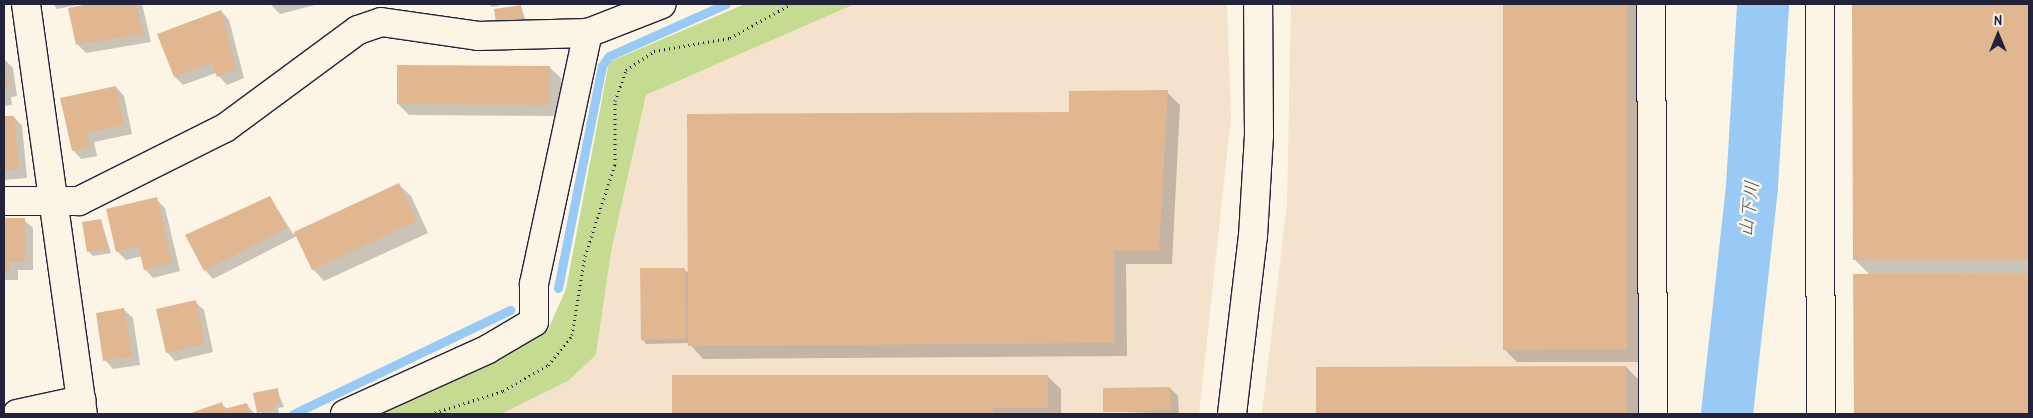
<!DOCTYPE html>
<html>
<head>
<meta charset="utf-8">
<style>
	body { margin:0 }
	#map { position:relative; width:2033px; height:418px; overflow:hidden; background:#fcf5e5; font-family:"Patrick Hand","Klee One",sans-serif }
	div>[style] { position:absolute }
	.built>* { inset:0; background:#f4e2cc }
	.green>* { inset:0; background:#c4db91 }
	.shadow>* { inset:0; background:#0003 }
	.stream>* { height:9px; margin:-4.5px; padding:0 4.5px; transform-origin:4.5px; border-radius:4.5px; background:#99caf5 }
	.river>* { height:52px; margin:-26px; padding:0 26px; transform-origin:26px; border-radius:26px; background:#99caf5 }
	.building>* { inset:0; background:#e1b792 }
	.path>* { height:3px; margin-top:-1.5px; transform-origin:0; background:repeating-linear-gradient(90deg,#22223b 0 1px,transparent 0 5px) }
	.roads { filter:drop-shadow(1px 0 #22223b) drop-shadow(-1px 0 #22223b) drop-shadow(0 1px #22223b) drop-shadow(0 -1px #22223b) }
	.minor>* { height:28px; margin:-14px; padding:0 14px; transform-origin:14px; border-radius:14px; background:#fcf5e5 }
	span { translate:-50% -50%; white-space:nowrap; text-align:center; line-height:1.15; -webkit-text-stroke:5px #fcf5e5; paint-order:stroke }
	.water-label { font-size:19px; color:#465473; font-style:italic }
	.frame { position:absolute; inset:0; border:5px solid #22223b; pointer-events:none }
	.north { position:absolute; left:1973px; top:10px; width:50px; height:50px; -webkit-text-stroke:4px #fcf5e5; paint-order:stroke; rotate:0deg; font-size:14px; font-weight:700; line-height:20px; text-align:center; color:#22223b }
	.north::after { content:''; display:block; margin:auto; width:18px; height:22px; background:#22223b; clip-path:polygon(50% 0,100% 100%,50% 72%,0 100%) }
</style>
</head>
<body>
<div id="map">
	<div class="built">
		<i style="clip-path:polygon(855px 4px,1227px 4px,1231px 118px,1199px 414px,501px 414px,568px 381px,596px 355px,611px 252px,646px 95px)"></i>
		<i style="clip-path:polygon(1291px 4px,1638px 4px,1640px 414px,1262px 414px,1287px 203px)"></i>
	</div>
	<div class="green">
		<i style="clip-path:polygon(745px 4px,855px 4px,646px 95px,611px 252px,596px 355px,568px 381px,501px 414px,379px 414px,548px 330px,566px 289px,609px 62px)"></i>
	</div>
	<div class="shadow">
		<i style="clip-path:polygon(53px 4px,82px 4px,57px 9px)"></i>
		<i style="clip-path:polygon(94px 4px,142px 4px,151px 42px,86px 53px,78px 45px,70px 9px)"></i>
		<i style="clip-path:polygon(270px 4px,319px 4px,280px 14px)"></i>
		<i style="clip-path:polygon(489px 4px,506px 4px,492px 7px)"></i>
		<i style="clip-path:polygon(1504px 4px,1640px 4px,1640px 362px,1517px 362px,1504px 349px)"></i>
		<i style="clip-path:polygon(1853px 4px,2029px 4px,2029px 414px,1855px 414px,1854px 275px,1870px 275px,1854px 259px)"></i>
		<i style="clip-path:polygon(521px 7px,527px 23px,497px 22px)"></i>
		<i style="clip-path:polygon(221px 11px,229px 20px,244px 78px,227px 85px,216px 73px,183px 85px,175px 77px)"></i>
		<i style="clip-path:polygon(4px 59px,13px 68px,17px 96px,11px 97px,12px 105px,4px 106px)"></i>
		<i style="clip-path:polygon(549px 67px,561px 78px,561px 116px,409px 115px,398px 104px)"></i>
		<i style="clip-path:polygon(116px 87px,124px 96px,132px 134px,94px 142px,97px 156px,81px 159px,73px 150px)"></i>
		<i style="clip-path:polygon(1167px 92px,1180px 105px,1172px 264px,1126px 264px,1127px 356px,703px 359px,689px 343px,646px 344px,642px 339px,684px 269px,689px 274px,1071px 113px)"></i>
		<i style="clip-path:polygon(14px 117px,22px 126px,27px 178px,4px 180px,4px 118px)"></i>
		<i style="clip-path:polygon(399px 185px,411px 196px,428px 233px,324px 281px,313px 269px,297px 236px,213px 279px,205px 270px,270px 197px,293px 234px)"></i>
		<i style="clip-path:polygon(156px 199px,165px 208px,180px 271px,153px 278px,145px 269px,142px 256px,126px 260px,117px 251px)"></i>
		<i style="clip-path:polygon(4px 220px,24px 220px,33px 228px,33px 270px,18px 270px,18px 280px,4px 280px)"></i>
		<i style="clip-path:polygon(101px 220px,111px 253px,93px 256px,89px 252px)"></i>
		<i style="clip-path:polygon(195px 302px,204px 310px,213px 352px,175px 361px,167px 352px)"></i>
		<i style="clip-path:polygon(124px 310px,133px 318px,140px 365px,113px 369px,105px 360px)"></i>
		<i style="clip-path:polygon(1626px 367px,1639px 380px,1639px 414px,1317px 414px,1317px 368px)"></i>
		<i style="clip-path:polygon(1047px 376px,1061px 389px,1061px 414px,674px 414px,674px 377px)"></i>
		<i style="clip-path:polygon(1170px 388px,1178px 396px,1179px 414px,1104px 411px)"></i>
		<i style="clip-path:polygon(277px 390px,284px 407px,278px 408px,279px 414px,260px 414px)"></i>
		<i style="clip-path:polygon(222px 404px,228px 410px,246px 404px,255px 414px,191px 414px)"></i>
	</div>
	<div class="stream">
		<i style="left:558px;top:288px;width:226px;rotate:-78.8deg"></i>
		<i style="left:602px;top:66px;width:12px;rotate:-55deg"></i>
		<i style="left:609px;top:56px;width:128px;rotate:-24deg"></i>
		<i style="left:293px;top:414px;width:241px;rotate:-25.6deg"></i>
	</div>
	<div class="river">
		<i style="left:1727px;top:414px;width:229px;rotate:-83.7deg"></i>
		<i style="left:1752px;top:186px;width:182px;rotate:-86.5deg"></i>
	</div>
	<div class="building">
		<i style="clip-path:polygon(88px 4px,136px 4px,143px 34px,76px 45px,68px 8px)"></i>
		<i style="clip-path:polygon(1503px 4px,1627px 4px,1627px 349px,1503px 350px)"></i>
		<i style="clip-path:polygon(1852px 4px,2029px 4px,2029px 259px,1853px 260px)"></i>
		<i style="clip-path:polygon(521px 5px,523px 19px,496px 22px,494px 9px)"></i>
		<i style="clip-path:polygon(221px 10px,236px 69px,217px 77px,212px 63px,174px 77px,157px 34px)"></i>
		<i style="clip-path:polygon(4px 58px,9px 88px,4px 88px)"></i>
		<i style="clip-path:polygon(397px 65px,550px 66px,550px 105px,397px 104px)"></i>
		<i style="clip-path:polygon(116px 86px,124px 125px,86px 133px,90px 147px,72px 151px,60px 98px)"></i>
		<i style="clip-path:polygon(1168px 90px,1159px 251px,1114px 251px,1114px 343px,688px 346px,687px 114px,1069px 112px,1069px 91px)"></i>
		<i style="clip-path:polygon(4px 116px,14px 116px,19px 169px,4px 171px)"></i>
		<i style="clip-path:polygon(399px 183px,417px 221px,312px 270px,294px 232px)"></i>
		<i style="clip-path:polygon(270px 196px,287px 228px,204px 271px,185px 235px)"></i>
		<i style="clip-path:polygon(157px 197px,172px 263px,144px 270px,138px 246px,116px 252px,106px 209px)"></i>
		<i style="clip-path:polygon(4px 218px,25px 218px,25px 262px,9px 262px,9px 272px,4px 272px)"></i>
		<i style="clip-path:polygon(101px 219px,107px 249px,87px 252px,82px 222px)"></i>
		<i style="clip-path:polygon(640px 268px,685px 268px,686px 339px,641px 340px)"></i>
		<i style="clip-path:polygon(2029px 273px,2029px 414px,1854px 414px,1853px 274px)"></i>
		<i style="clip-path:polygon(196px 300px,205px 344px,166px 353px,156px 309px)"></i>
		<i style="clip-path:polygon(124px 308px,132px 356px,103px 361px,96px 313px)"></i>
		<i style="clip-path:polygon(1626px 366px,1626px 414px,1316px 414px,1316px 367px)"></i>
		<i style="clip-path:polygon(672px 375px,1048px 375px,1048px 408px,993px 408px,993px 414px,672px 414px)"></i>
		<i style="clip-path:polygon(1170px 387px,1171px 410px,1103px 412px,1103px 388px)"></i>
		<i style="clip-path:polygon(278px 388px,280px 403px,274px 404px,275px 410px,257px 413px,253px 393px)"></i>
		<i style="clip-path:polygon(222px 402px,224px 409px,247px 403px,250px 414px,188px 414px)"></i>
	</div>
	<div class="path">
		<i style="left:430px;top:414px;width:77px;rotate:-17.5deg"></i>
		<i style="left:503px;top:391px;width:52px;rotate:-30deg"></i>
		<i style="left:548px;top:365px;width:38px;rotate:-51deg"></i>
		<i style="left:572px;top:335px;width:80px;rotate:-80.7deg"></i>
		<i style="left:585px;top:256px;width:97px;rotate:-71.9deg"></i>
		<i style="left:615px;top:164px;width:63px;rotate:-90deg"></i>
		<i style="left:615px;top:101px;width:33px;rotate:-70deg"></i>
		<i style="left:626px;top:70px;width:34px;rotate:-34deg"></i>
		<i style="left:654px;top:51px;width:77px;rotate:-9.7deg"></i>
		<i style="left:730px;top:38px;width:70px;rotate:-29.1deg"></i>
	</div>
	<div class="roads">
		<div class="minor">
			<i style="left:26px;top:4px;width:414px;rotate:82.1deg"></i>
			<i style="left:1651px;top:4px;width:410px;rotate:89.7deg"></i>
			<i style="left:1820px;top:4px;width:410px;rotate:89.9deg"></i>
			<i style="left:4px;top:201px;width:75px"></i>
			<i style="left:79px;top:201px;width:163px;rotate:-26.6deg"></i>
			<i style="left:225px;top:128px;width:165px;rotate:-36.4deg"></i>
			<i style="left:358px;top:30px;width:24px;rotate:-19deg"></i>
			<i style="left:381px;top:22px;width:98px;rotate:8.2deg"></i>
			<i style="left:478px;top:36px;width:110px;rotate:-1.6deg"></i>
			<i style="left:588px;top:33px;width:79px;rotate:-21.4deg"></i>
			<i style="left:17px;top:414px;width:66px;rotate:-12.3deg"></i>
			<i style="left:345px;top:414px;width:157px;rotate:-24.4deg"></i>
			<i style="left:488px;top:349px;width:53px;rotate:-30.4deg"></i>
			<i style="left:534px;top:322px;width:38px;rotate:-90deg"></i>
			<i style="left:534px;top:284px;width:257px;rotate:-77.9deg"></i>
			<i style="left:1232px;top:414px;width:179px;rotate:-83.3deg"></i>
			<i style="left:1253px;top:236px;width:100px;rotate:-86.6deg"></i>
			<i style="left:1259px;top:136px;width:132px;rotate:-90.4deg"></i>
		</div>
	</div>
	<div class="water-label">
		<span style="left:1749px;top:209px;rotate:-83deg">山下川</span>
	</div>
	<div class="frame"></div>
	<div class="north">N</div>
</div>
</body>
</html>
